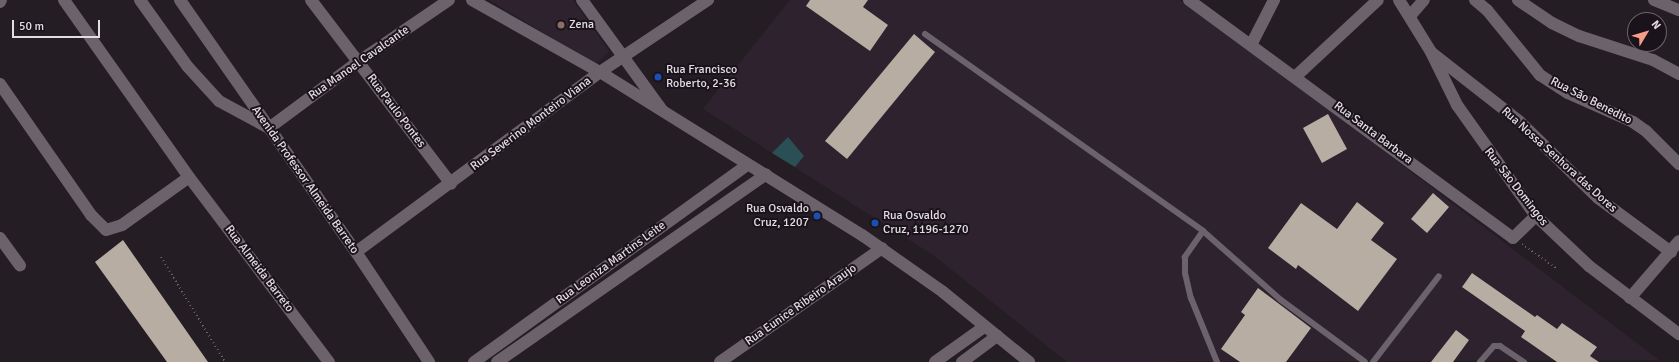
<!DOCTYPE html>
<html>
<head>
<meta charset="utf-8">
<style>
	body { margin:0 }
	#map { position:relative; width:1679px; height:362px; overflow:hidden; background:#241d24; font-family:Signika,sans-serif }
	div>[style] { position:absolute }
	.built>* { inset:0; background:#2e222e }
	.water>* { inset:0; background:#2a5056 }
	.building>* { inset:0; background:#b8ada3 }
	.path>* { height:2px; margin-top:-1px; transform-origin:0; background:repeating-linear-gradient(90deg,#6b656b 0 1px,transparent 0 4px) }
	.lane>* { height:6px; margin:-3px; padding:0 3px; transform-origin:3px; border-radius:3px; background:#6b626b }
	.street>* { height:12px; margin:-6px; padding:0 6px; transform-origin:6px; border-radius:6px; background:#6b626b }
	.secondary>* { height:12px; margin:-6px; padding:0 6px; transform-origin:6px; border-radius:6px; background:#6b626b }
	.dots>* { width:11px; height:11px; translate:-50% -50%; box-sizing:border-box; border:2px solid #1b131b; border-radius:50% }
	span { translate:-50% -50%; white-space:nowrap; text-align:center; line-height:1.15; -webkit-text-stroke:4px #1b131b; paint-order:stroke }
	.poi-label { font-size:12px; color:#e2dde2 }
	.left { translate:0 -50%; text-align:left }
	.right { translate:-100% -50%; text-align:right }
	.street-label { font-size:12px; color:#e2dde2 }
	.north { position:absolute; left:1627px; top:12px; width:40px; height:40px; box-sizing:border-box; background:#1b131b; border:1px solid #6b646b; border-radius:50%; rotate:52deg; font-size:11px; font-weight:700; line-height:16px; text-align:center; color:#e2dde2 }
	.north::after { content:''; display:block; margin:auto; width:14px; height:18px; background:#f49e88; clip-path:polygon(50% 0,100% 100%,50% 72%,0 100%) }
	.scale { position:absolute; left:12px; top:20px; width:88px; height:18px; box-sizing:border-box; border:2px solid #e2dde2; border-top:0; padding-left:5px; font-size:12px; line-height:14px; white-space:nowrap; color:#e2dde2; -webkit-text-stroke:3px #1b131b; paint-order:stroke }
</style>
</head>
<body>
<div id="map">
	<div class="built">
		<i style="clip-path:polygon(489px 0,573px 0,609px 51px,596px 65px)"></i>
		<i style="clip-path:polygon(790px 0,1180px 0,1224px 30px,1659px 360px,1067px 362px,933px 255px,703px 109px)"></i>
	</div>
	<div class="water">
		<i style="clip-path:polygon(788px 137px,804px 156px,795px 167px,772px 153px)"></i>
	</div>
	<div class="building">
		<i style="clip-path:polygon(810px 0,868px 0,863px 7px,888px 25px,870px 51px,806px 6px)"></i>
		<i style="clip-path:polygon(914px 34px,935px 52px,847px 159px,825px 141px)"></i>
		<i style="clip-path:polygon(1328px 114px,1347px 149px,1322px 163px,1303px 128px)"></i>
		<i style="clip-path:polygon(1433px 193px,1449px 207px,1427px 233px,1411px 219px)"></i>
		<i style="clip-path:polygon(1357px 202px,1384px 223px,1371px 240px,1397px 259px,1358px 311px,1298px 265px,1296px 269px,1268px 248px,1301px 203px,1337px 229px)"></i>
		<i style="clip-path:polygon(123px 240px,208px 362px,167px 362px,95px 262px)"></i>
		<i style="clip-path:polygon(1472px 273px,1535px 317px,1537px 315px,1557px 329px,1562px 323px,1597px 347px,1590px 356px,1599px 362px,1557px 362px,1521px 337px,1525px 331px,1462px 287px)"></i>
		<i style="clip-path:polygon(1258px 288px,1311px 328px,1286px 362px,1240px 362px,1221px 349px,1245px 315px,1241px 312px)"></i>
		<i style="clip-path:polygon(1456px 330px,1469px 340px,1453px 362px,1431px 362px)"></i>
	</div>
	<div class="path">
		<i style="left:1522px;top:244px;width:42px;rotate:35.2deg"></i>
		<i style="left:161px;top:257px;width:123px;rotate:58.6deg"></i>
	</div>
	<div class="lane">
		<i style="left:925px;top:34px;width:341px;rotate:35.3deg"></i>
		<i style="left:1203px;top:231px;width:104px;rotate:41.5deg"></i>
		<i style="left:1281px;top:300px;width:104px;rotate:36.4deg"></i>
		<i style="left:1203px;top:231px;width:32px;rotate:125deg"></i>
		<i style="left:1185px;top:257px;width:16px;rotate:90deg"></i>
		<i style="left:1185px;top:273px;width:26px;rotate:77deg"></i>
		<i style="left:1191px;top:298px;width:69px;rotate:67.9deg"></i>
		<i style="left:1373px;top:362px;width:108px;rotate:-52.5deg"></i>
		<i style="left:1480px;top:362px;width:21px;rotate:-49deg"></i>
		<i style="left:1494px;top:346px;width:6px"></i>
		<i style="left:1500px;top:346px;width:29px;rotate:34deg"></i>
	</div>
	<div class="street">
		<i style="left:64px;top:0;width:217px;rotate:54.8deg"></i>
		<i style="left:189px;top:177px;width:232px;rotate:52.9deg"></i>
		<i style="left:140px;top:0;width:82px;rotate:54.4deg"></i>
		<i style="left:188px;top:67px;width:46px;rotate:47.6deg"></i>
		<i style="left:219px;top:101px;width:57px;rotate:28.4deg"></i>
		<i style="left:311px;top:0;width:231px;rotate:52.7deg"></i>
		<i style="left:582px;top:0;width:136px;rotate:54deg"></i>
		<i style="left:1189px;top:0;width:402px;rotate:36.3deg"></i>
		<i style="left:1513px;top:238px;width:32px;rotate:-44deg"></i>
		<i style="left:1399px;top:0;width:61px;rotate:58.4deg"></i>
		<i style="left:1431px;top:52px;width:59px;rotate:63.9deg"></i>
		<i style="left:1457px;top:105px;width:136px;rotate:54.6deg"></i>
		<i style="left:1536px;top:216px;width:73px;rotate:43.3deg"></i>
		<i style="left:1589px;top:266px;width:113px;rotate:37.1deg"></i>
		<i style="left:1475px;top:0;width:16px;rotate:40deg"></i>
		<i style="left:1487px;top:10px;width:84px;rotate:50.8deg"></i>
		<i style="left:1540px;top:75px;width:33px;rotate:33deg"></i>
		<i style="left:1568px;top:93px;width:71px;rotate:24deg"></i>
		<i style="left:1633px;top:122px;width:16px;rotate:35deg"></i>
		<i style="left:1646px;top:131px;width:47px;rotate:45deg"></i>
		<i style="left:1518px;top:0;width:41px;rotate:34.1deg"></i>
		<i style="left:1552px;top:23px;width:30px;rotate:26deg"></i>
		<i style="left:1579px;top:36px;width:78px;rotate:18deg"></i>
		<i style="left:1653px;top:60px;width:30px;rotate:28deg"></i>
		<i style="left:1654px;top:0;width:27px;rotate:22deg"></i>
		<i style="left:1410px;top:16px;width:21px;rotate:-49deg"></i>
		<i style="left:1251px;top:45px;width:51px;rotate:-62.9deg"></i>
		<i style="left:1432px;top:53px;width:110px;rotate:38deg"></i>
		<i style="left:1519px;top:121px;width:110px;rotate:44.3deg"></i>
		<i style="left:1598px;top:198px;width:91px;rotate:36.5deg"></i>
		<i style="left:1295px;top:77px;width:113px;rotate:-42.9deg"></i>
		<i style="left:0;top:84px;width:160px;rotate:55.2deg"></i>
		<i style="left:91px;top:215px;width:21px;rotate:45deg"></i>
		<i style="left:106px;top:230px;width:17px;rotate:-17deg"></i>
		<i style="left:122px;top:225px;width:82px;rotate:-35.6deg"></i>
		<i style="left:0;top:238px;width:34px;rotate:54deg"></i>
		<i style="left:356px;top:252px;width:303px;rotate:-36.4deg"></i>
		<i style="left:600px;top:72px;width:130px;rotate:-33.7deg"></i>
		<i style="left:1630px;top:298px;width:75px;rotate:-49.3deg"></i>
		<i style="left:474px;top:362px;width:337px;rotate:-35.8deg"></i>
		<i style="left:497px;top:362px;width:328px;rotate:-34.9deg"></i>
		<i style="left:720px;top:362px;width:198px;rotate:-35.1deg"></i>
		<i style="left:935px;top:362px;width:60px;rotate:-35.5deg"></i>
		<i style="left:962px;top:362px;width:44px;rotate:-36.6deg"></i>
	</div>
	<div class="secondary">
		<i style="left:180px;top:0;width:307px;rotate:55.1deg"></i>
		<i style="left:356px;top:252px;width:132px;rotate:56.4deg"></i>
		<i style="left:472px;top:0;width:147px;rotate:29.4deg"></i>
		<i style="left:600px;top:72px;width:309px;rotate:31.9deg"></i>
		<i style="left:862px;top:235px;width:99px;rotate:35.1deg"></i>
		<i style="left:943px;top:292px;width:111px;rotate:39.1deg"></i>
		<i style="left:0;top:2px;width:2px;rotate:-63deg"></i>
		<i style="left:269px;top:128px;width:111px;rotate:-36.6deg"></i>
		<i style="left:358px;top:62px;width:110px;rotate:-34.3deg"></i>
	</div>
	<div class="dots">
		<i style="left:561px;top:25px;background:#8d6e63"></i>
		<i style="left:658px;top:77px;background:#1a4fb4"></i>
		<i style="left:817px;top:216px;background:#1a4fb4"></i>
		<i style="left:875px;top:223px;background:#1a4fb4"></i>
	</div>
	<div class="poi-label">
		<span class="left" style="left:569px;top:25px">Zena</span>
		<span class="left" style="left:666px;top:77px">Rua Francisco<br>Roberto, 2-36</span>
		<span class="right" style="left:809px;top:216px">Rua Osvaldo<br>Cruz, 1207</span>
		<span class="left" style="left:883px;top:223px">Rua Osvaldo<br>Cruz, 1196-1270</span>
	</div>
	<div class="street-label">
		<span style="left:359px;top:63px;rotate:-35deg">Rua Manoel Cavalcante</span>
		<span style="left:1591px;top:101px;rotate:27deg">Rua São Benedito</span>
		<span style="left:396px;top:111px;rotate:53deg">Rua Paulo Pontes</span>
		<span style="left:531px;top:124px;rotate:-37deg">Rua Severino Monteiro Viana</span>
		<span style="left:1373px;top:133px;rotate:37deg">Rua Santa Barbara</span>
		<span style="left:1559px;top:160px;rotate:42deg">Rua Nossa Senhora das Dores</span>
		<span style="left:305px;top:180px;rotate:55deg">Avenida Professor Almeida Barreto</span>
		<span style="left:1516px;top:187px;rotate:52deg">Rua São Domingos</span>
		<span style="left:611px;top:263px;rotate:-36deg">Rua Leoniza Martins Leite</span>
		<span style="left:259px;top:269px;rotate:53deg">Rua Almeida Barreto</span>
		<span style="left:801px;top:305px;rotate:-35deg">Rua Eunice Ribeiro Araujo</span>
	</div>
	<div class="north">N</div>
	<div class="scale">50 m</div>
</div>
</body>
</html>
